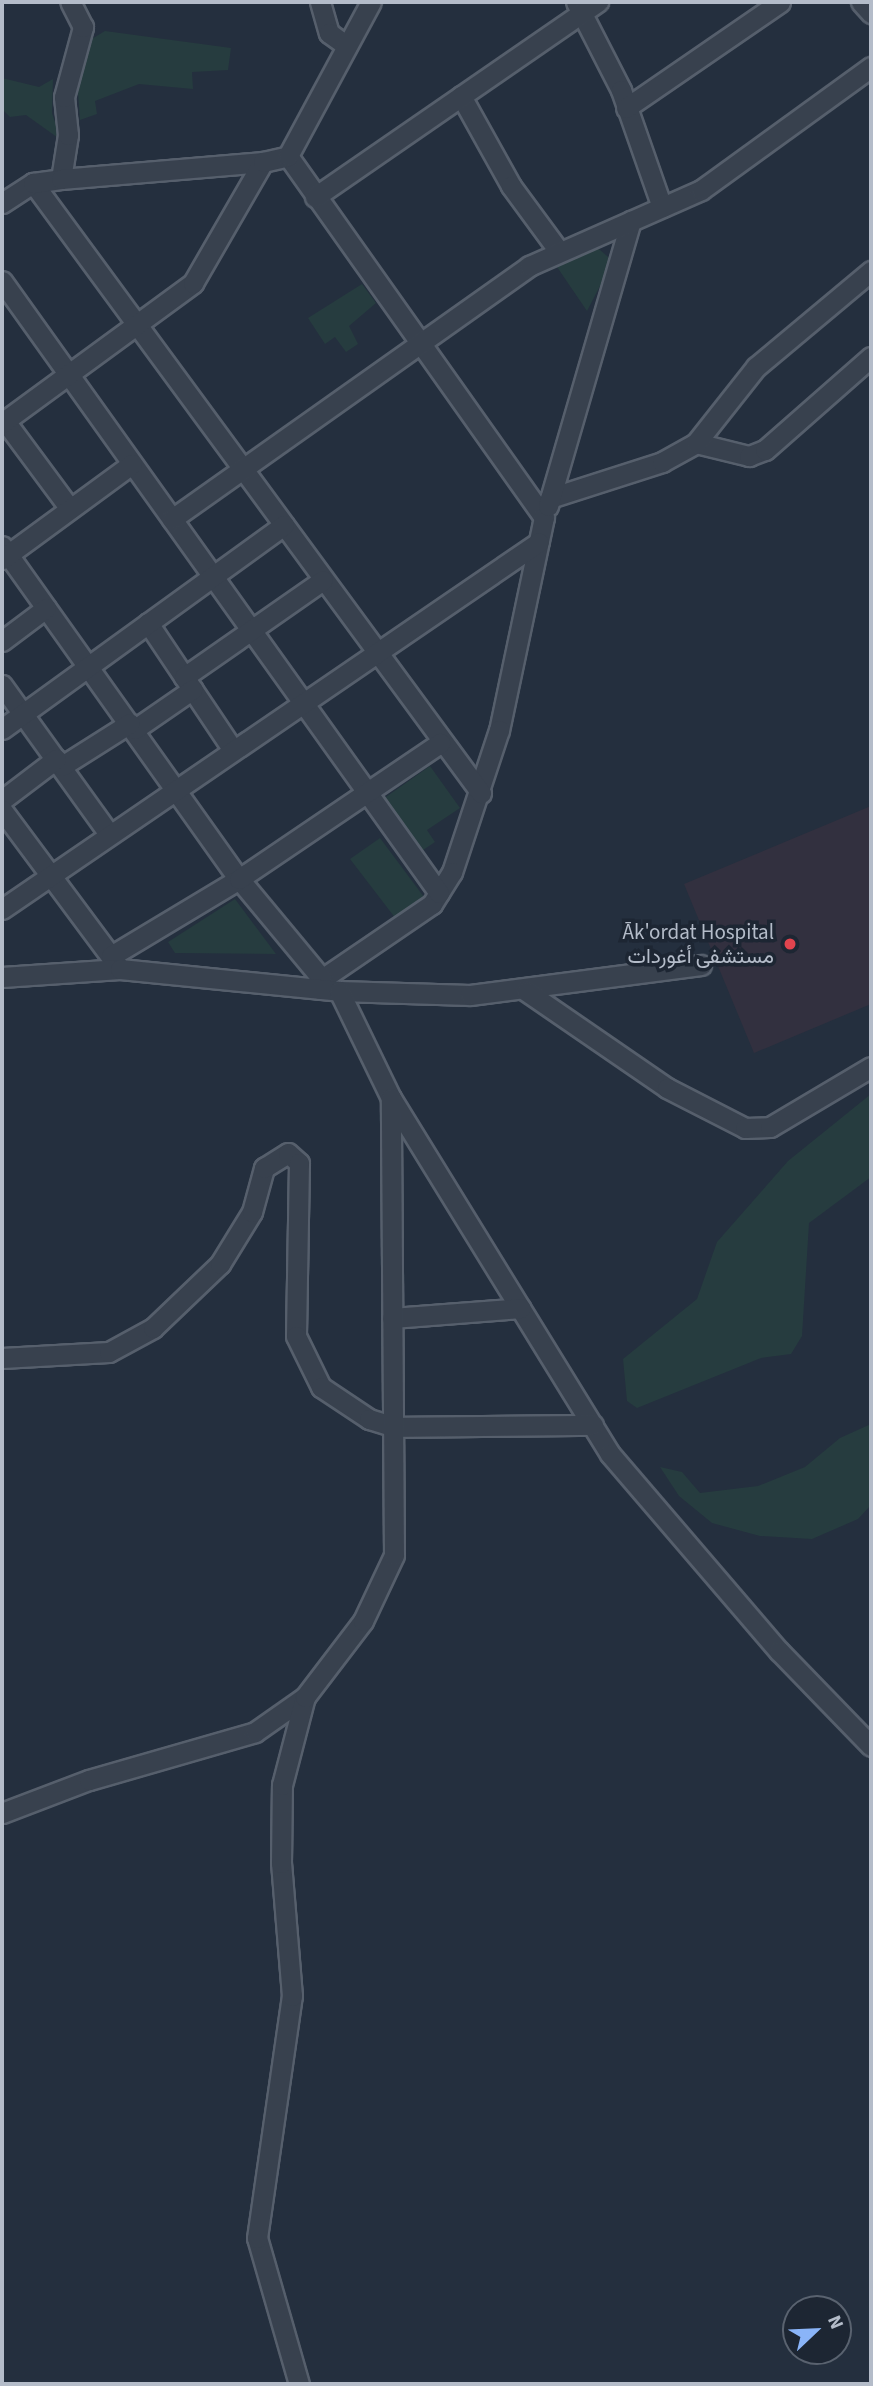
<!DOCTYPE html>
<html>
<head>
<meta charset="utf-8">
<style>
	body { margin:0 }
	#map { position:relative; width:873px; height:2386px; overflow:hidden; background:#242f3e; font-family:"Source Sans 3",Vazirmatn,sans-serif }
	div>[style] { position:absolute }
	.medical>* { inset:0; background:#32303f }
	.green>* { inset:0; background:#263c3f }
	.roads { filter:drop-shadow(2px 0 #565f6c) drop-shadow(-2px 0 #565f6c) drop-shadow(0 2px #565f6c) drop-shadow(0 -2px #565f6c) }
	.street>* { height:19px; margin:-9.5px; padding:0 9.5px; transform-origin:9.5px; border-radius:9.5px; background:#38414e }
	.dots>* { width:19px; height:19px; translate:-50% -50%; box-sizing:border-box; border:4px solid #1d2633; border-radius:50% }
	span { translate:-50% -50%; white-space:nowrap; text-align:center; line-height:1.15; -webkit-text-stroke:7px #1d2633; paint-order:stroke }
	.poi-label { font-size:21px; color:#b4bcc9 }
	.right { translate:-100% -50%; text-align:right }
	.frame { position:absolute; inset:0; border:4px solid #b4bcc9; pointer-events:none }
	.north { position:absolute; left:782px; top:2295px; width:70px; height:70px; box-sizing:border-box; background:#1d2633; border:2px solid #59626f; border-radius:50%; rotate:67deg; font-size:19px; font-weight:700; line-height:28px; text-align:center; color:#b4bcc9 }
	.north::after { content:''; display:block; margin:auto; width:24px; height:32px; background:#8ab4f8; clip-path:polygon(50% 0,100% 100%,50% 72%,0 100%) }
</style>
</head>
<body>
<div id="map">
	<div class="medical">
		<i style="clip-path:polygon(871px 806px,871px 1004px,754px 1053px,684px 884px)"></i>
	</div>
	<div class="green">
		<i style="clip-path:polygon(105px 31px,231px 48px,228px 70px,192px 72px,193px 89px,139px 84px,95px 101px,97px 114px,80px 120px,77px 78px,90px 40px)"></i>
		<i style="clip-path:polygon(2px 78px,39px 87px,53px 79px,52px 113px,61px 140px,26px 115px,10px 117px,2px 109px)"></i>
		<i style="clip-path:polygon(594px 245px,613px 261px,587px 311px,557px 267px)"></i>
		<i style="clip-path:polygon(362px 284px,376px 303px,349px 326px,358px 344px,346px 352px,335px 337px,325px 344px,308px 318px)"></i>
		<i style="clip-path:polygon(430px 766px,460px 808px,427px 830px,435px 842px,420px 852px,383px 799px)"></i>
		<i style="clip-path:polygon(380px 838px,424px 897px,396px 919px,350px 859px)"></i>
		<i style="clip-path:polygon(235px 899px,276px 954px,175px 953px,168px 942px)"></i>
		<i style="clip-path:polygon(871px 1094px,871px 1177px,809px 1223px,802px 1336px,791px 1354px,761px 1358px,637px 1408px,627px 1401px,623px 1359px,697px 1299px,717px 1242px,788px 1161px)"></i>
		<i style="clip-path:polygon(871px 1424px,871px 1505px,858px 1519px,812px 1539px,760px 1536px,712px 1523px,679px 1496px,660px 1467px,682px 1472px,700px 1493px,758px 1486px,805px 1467px,840px 1438px)"></i>
	</div>
	<div class="roads">
		<div class="street">
			<i style="left:320px;top:2px;width:32px;rotate:74deg"></i>
			<i style="left:329px;top:33px;width:22px;rotate:36deg"></i>
			<i style="left:576px;top:2px;width:99px;rotate:62.9deg"></i>
			<i style="left:621px;top:90px;width:124px;rotate:70.7deg"></i>
			<i style="left:861px;top:2px;width:15px;rotate:48deg"></i>
			<i style="left:461px;top:96px;width:103px;rotate:60.9deg"></i>
			<i style="left:511px;top:186px;width:79px;rotate:53.7deg"></i>
			<i style="left:626px;top:108px;width:187px;rotate:-34.5deg"></i>
			<i style="left:288px;top:156px;width:443px;rotate:54.7deg"></i>
			<i style="left:544px;top:517px;width:218px;rotate:101.9deg"></i>
			<i style="left:499px;top:730px;width:150px;rotate:108.3deg"></i>
			<i style="left:452px;top:872px;width:38px;rotate:122deg"></i>
			<i style="left:432px;top:904px;width:133px;rotate:145.7deg"></i>
			<i style="left:322px;top:979px;width:10px;rotate:107deg"></i>
			<i style="left:61px;top:179px;width:45px;rotate:-81deg"></i>
			<i style="left:68px;top:135px;width:38px;rotate:-96deg"></i>
			<i style="left:64px;top:97px;width:73px;rotate:-74.8deg"></i>
			<i style="left:83px;top:27px;width:28px;rotate:-117deg"></i>
			<i style="left:33px;top:183px;width:757px;rotate:53.71deg"></i>
			<i style="left:315px;top:197px;width:344px;rotate:-34.6deg"></i>
			<i style="left:2px;top:203px;width:37px;rotate:-33deg"></i>
			<i style="left:33px;top:183px;width:28px;rotate:-8deg"></i>
			<i style="left:61px;top:179px;width:203px;rotate:-4.8deg"></i>
			<i style="left:2px;top:281px;width:752px;rotate:54.47deg"></i>
			<i style="left:5px;top:421px;width:109px;rotate:53.5deg"></i>
			<i style="left:2px;top:423px;width:237px;rotate:-36.2deg"></i>
			<i style="left:193px;top:283px;width:140px;rotate:-60deg"></i>
			<i style="left:263px;top:162px;width:26px;rotate:-13deg"></i>
			<i style="left:288px;top:156px;width:175px;rotate:-61.7deg"></i>
			<i style="left:696px;top:443px;width:55px;rotate:13.8deg"></i>
			<i style="left:749px;top:456px;width:17px;rotate:-21deg"></i>
			<i style="left:765px;top:450px;width:141px;rotate:-41.3deg"></i>
			<i style="left:550px;top:498px;width:118px;rotate:-17.8deg"></i>
			<i style="left:662px;top:462px;width:39px;rotate:-29deg"></i>
			<i style="left:696px;top:443px;width:97px;rotate:-51.7deg"></i>
			<i style="left:756px;top:367px;width:150px;rotate:-39.9deg"></i>
			<i style="left:548px;top:506px;width:297px;rotate:-73.8deg"></i>
			<i style="left:172px;top:519px;width:438px;rotate:-35.3deg"></i>
			<i style="left:529px;top:266px;width:188px;rotate:-23.8deg"></i>
			<i style="left:701px;top:190px;width:210px;rotate:-35.9deg"></i>
			<i style="left:2px;top:546px;width:409px;rotate:54.6deg"></i>
			<i style="left:239px;top:879px;width:130px;rotate:50.3deg"></i>
			<i style="left:2px;top:559px;width:161px;rotate:-36.2deg"></i>
			<i style="left:148px;top:623px;width:153px;rotate:56.2deg"></i>
			<i style="left:2px;top:641px;width:55px;rotate:-36.9deg"></i>
			<i style="left:184px;top:677px;width:169px;rotate:-34.9deg"></i>
			<i style="left:2px;top:685px;width:183px;rotate:54.3deg"></i>
			<i style="left:2px;top:729px;width:348px;rotate:-35.9deg"></i>
			<i style="left:135px;top:729px;width:70px;rotate:-34.6deg"></i>
			<i style="left:62px;top:766px;width:80px;rotate:-32.3deg"></i>
			<i style="left:2px;top:800px;width:68px;rotate:-37.2deg"></i>
			<i style="left:2px;top:810px;width:194px;rotate:53.4deg"></i>
			<i style="left:2px;top:909px;width:650px;rotate:-34.35deg"></i>
			<i style="left:111px;top:956px;width:149px;rotate:-31deg"></i>
			<i style="left:239px;top:879px;width:243px;rotate:-34.1deg"></i>
			<i style="left:2px;top:977px;width:118px;rotate:-3.9deg"></i>
			<i style="left:120px;top:969px;width:220px;rotate:5.7deg"></i>
			<i style="left:339px;top:991px;width:131px;rotate:1.7deg"></i>
			<i style="left:470px;top:995px;width:233px;rotate:-7.4deg"></i>
			<i style="left:339px;top:991px;width:119px;rotate:64.1deg"></i>
			<i style="left:391px;top:1098px;width:418px;rotate:58.4deg"></i>
			<i style="left:610px;top:1454px;width:260px;rotate:49.4deg"></i>
			<i style="left:779px;top:1651px;width:132px;rotate:45.9deg"></i>
			<i style="left:526px;top:991px;width:171px;rotate:34.5deg"></i>
			<i style="left:667px;top:1088px;width:88px;rotate:27.1deg"></i>
			<i style="left:745px;top:1128px;width:25px;rotate:-2deg"></i>
			<i style="left:770px;top:1127px;width:117px;rotate:-30.7deg"></i>
			<i style="left:392px;top:1318px;width:129px;rotate:-4.4deg"></i>
			<i style="left:2px;top:1358px;width:107px;rotate:-3.2deg"></i>
			<i style="left:109px;top:1352px;width:50px;rotate:-28.6deg"></i>
			<i style="left:153px;top:1328px;width:93px;rotate:-43.7deg"></i>
			<i style="left:220px;top:1264px;width:61px;rotate:-58.4deg"></i>
			<i style="left:252px;top:1212px;width:46px;rotate:-74.7deg"></i>
			<i style="left:264px;top:1168px;width:28px;rotate:-32deg"></i>
			<i style="left:288px;top:1153px;width:15px;rotate:42deg"></i>
			<i style="left:299px;top:1163px;width:173px;rotate:91deg"></i>
			<i style="left:296px;top:1336px;width:57px;rotate:63.9deg"></i>
			<i style="left:321px;top:1387px;width:58px;rotate:33.7deg"></i>
			<i style="left:369px;top:1419px;width:27px;rotate:17deg"></i>
			<i style="left:395px;top:1427px;width:198px;rotate:-0.6deg"></i>
			<i style="left:2px;top:1813px;width:93px;rotate:-20.8deg"></i>
			<i style="left:89px;top:1780px;width:173px;rotate:-16.1deg"></i>
			<i style="left:255px;top:1732px;width:61px;rotate:-35deg"></i>
			<i style="left:299px;top:2384px;width:152px;rotate:-106deg"></i>
			<i style="left:257px;top:2238px;width:245px;rotate:-81.8deg"></i>
			<i style="left:292px;top:1996px;width:133px;rotate:-94.7deg"></i>
			<i style="left:281px;top:1863px;width:78px;rotate:-89.3deg"></i>
			<i style="left:282px;top:1785px;width:91px;rotate:-75.4deg"></i>
			<i style="left:305px;top:1697px;width:96px;rotate:-52.7deg"></i>
			<i style="left:363px;top:1621px;width:73px;rotate:-64.8deg"></i>
			<i style="left:394px;top:1555px;width:457px;rotate:-90.4deg"></i>
		</div>
	</div>
	<div class="dots">
		<i style="left:790px;top:944px;background:#e0444e"></i>
	</div>
	<div class="poi-label">
		<span class="right" style="left:774px;top:944px">Āk'ordat Hospital<br>مستشفى أغوردات</span>
	</div>
	<div class="frame"></div>
	<div class="north">N</div>
</div>
</body>
</html>
